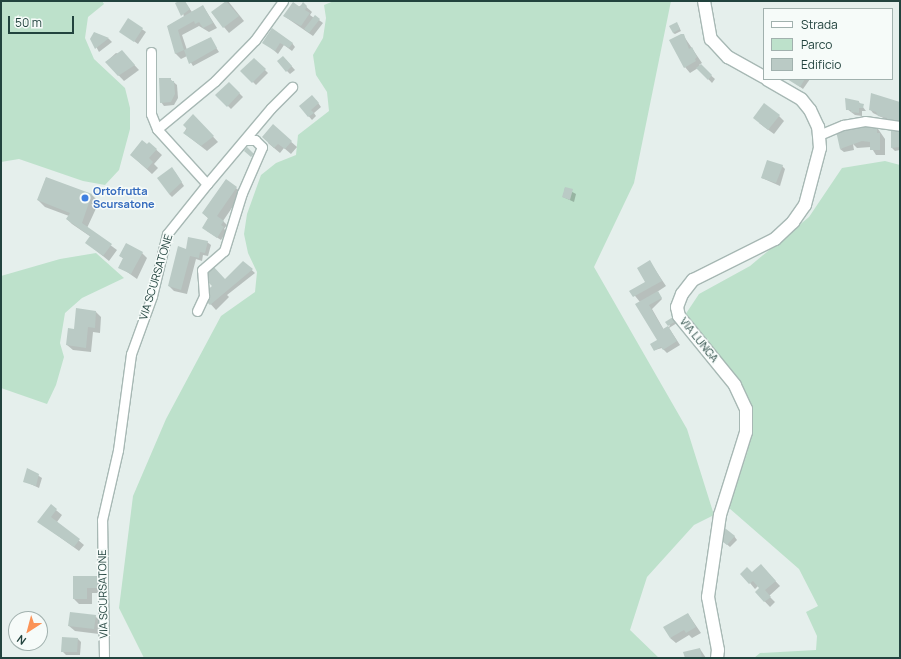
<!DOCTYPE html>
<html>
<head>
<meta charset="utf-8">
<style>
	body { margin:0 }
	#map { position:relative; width:901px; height:659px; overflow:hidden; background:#e5efec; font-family:Manrope,sans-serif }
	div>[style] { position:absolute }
	.green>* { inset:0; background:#bde1cb }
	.shadow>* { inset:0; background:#0003 }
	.building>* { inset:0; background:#bacac5 }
	.roads { filter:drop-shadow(1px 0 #a7b8b4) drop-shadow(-1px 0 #a7b8b4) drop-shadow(0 1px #a7b8b4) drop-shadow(0 -1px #a7b8b4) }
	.street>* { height:9px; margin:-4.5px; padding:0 4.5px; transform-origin:4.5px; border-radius:4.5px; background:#fff }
	.secondary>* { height:12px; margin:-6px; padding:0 6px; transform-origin:6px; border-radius:6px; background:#fff }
	.dots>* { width:11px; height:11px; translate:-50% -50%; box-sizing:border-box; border:2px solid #f6fbf9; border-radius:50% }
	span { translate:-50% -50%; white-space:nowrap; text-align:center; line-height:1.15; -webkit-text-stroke:3px #f6fbf9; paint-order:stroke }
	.shop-label { font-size:11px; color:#366cbe; font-weight:700 }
	.left { translate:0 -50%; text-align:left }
	.street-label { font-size:11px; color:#22433e }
	.frame { position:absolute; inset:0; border:2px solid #22433e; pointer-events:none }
	.legend { position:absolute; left:763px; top:8px; width:130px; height:72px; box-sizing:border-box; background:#f6fbf9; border:1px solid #a1b1ae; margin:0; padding:5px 7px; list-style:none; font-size:12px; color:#22433e }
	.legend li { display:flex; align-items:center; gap:8px; height:20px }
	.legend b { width:20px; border:1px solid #a1b1ae }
	.north { position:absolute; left:8px; top:611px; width:40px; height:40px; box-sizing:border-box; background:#f6fbf9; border:1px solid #a1b1ae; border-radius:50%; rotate:216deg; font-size:11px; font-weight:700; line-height:16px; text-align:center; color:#22433e }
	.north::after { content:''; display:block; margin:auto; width:14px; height:18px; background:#fb9357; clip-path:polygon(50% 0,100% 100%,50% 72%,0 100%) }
	.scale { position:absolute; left:8px; top:16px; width:66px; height:18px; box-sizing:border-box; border:2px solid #22433e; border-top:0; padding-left:5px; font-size:12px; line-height:14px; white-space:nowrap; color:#22433e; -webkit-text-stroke:3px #f6fbf9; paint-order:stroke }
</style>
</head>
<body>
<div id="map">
	<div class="green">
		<i style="clip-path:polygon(1px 1px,102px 1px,104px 4px,88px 17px,85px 38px,94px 59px,125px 88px,130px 108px,130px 129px,119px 170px,105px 185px,83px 181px,19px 159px,1px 162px)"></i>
		<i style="clip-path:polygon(334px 1px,671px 1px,634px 183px,594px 267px,687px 429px,714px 515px,694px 525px,647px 577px,630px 630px,659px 658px,144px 658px,119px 608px,133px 496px,166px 419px,221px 316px,255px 292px,257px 272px,248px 253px,244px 234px,247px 214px,261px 175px,276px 163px,296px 155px,298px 135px,329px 111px,327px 92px,316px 75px,313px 55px,323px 38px,326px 18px,324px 5px)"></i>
		<i style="clip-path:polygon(885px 161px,900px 165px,900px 658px,754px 658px,760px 653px,816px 650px,817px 636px,806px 612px,818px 606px,799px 569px,729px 508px,748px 450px,746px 404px,683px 318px,699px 294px,750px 266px,809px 217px,842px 168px)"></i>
		<i style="clip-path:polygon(96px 253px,124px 278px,82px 298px,65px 313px,60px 343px,64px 357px,56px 385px,47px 404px,1px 388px,1px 276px,60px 259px)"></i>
	</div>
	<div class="shadow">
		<i style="clip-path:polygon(180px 1px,184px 1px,192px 12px,203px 6px,217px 28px,209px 32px,199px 26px,182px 35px,187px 50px,210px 38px,219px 52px,193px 66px,187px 56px,181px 59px,176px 54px,168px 26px,184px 17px)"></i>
		<i style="clip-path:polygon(228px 1px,244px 21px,229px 33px,212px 13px)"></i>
		<i style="clip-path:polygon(303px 4px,312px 12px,310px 15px,314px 18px,315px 17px,323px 23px,313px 36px,284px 16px)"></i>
		<i style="clip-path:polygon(129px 20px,146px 32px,138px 44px,121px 32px)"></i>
		<i style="clip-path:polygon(678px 25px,681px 31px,675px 34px,673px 33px)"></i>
		<i style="clip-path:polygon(95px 33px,109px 39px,112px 42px,99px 52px,92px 39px)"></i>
		<i style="clip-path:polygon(683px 35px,702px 63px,699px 65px,715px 79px,712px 83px,698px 68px,690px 73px,685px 67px)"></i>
		<i style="clip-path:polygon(264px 42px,292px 43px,295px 47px,292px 51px,284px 45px,278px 54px)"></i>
		<i style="clip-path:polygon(116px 53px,127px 57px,139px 70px,124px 81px,106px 62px)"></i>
		<i style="clip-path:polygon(254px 59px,268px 73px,256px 85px,242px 71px)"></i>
		<i style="clip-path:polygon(286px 60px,295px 70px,290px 74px,287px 71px)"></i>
		<i style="clip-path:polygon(170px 79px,177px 85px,178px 98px,174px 105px,164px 106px,161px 102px)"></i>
		<i style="clip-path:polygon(789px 79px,810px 79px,803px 89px)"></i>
		<i style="clip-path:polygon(229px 83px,243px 97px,231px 109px,217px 95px)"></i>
		<i style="clip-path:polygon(316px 100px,321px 107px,314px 113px,316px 116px,312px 120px,300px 106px)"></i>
		<i style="clip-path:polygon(859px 102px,866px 111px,862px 111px,862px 116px,855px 115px,847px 109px)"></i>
		<i style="clip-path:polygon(870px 102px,900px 126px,873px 113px,870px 109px)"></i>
		<i style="clip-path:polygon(193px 115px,218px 142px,207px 151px,184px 133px)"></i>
		<i style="clip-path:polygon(779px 116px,784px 121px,774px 134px,759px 123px)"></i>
		<i style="clip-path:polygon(273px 126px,297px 147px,291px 154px,284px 148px,280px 153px,268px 143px)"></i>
		<i style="clip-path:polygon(876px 126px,885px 139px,885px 155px,876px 155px,871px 147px,857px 148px,853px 144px,854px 150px,844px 152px,840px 149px)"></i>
		<i style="clip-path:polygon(900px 129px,900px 150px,895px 151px,892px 148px)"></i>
		<i style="clip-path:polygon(149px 143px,162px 155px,154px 164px,158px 168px,152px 174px,131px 155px)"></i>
		<i style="clip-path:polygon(782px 166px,785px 169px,780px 186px,762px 178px)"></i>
		<i style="clip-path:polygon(175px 172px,184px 186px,172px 197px,169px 194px)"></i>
		<i style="clip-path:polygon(46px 178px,92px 195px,99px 202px,87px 228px,117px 250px,109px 261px,87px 243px,91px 237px,72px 224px,67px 219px,69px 216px,45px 207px,38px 200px)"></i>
		<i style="clip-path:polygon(226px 180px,242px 193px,223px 221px,227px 225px,224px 229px,227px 231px,221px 240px,207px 231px,209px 219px,203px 213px)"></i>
		<i style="clip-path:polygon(565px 188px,576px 194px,574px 202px,563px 197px)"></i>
		<i style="clip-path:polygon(207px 242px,211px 245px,208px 256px,203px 255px,202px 261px,196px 259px,187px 294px,174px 291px,169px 286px,187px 250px)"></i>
		<i style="clip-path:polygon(142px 253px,147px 258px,137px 279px,120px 267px,124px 259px,120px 256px)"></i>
		<i style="clip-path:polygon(650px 262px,666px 286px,657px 292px,662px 299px,652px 309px,664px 330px,670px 326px,667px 322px,674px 319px,677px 323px,669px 328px,680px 345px,667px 353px,662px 348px,655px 350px,658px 340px,640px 302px,631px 291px,646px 282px)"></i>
		<i style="clip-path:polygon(244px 263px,255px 273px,227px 295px,229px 297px,216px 310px,206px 299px)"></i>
		<i style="clip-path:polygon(96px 312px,101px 317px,100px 333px,93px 332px,91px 352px,73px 350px,67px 345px,75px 330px)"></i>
		<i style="clip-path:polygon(28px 469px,42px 478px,39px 488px,24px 481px)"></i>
		<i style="clip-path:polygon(51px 506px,62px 515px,57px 522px,84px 545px,79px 551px,39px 522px)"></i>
		<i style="clip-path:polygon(734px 536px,737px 540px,730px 547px,724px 542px)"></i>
		<i style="clip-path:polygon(766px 571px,780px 586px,769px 596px,775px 602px,770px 607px,756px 592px,760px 588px,758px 586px,755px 589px,750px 583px,752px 573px)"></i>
		<i style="clip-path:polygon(99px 577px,104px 593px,92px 593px,92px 604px,79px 604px,74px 599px)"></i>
		<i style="clip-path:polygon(688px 614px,701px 633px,692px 638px,689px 635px,676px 643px,670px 638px)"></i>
		<i style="clip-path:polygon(95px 616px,100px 621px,99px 634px,75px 631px,69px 626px)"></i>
		<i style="clip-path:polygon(78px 639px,81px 642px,80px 655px,66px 655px,62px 651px)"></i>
		<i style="clip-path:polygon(700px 649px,706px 658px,685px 658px,685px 653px)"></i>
	</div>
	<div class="building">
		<i style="clip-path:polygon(179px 1px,185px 1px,190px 9px,181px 16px,175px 3px)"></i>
		<i style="clip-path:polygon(226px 1px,239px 16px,223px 28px,211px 12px)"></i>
		<i style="clip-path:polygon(293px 2px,300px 7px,303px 2px,307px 6px,305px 10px,310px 13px,301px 26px,283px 16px)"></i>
		<i style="clip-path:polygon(203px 5px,213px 23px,203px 28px,199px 22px,195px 24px,194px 21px,178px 30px,184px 50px,211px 37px,217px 48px,189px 64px,184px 50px,175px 54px,167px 26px)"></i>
		<i style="clip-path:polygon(315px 15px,320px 19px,309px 33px,304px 29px)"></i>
		<i style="clip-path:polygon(128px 18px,143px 28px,134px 42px,119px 32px)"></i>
		<i style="clip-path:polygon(677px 22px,680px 29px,673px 33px,669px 26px)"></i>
		<i style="clip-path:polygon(272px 28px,293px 43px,289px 48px,280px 43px,275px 51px,262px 43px)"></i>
		<i style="clip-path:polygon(94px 32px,109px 38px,95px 49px,90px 39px)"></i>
		<i style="clip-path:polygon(681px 34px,684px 34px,689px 49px,692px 47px,697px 57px,695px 59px,696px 61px,684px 68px,669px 40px)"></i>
		<i style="clip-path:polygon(122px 50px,135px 65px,118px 76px,105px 62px)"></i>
		<i style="clip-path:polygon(283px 56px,292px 66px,286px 72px,277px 61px)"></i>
		<i style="clip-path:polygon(254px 58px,266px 69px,252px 83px,240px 71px)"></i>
		<i style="clip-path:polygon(701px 64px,712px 75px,708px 80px,696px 68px)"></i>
		<i style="clip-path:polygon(159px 78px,171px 78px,171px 81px,174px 81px,175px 94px,171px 102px,160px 103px)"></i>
		<i style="clip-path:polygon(787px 79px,805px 79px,800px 87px)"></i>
		<i style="clip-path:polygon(229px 82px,240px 93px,227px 107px,215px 95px)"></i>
		<i style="clip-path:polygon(871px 93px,900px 102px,900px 124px,887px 121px,887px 118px,878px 116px,876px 112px,869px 110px)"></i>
		<i style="clip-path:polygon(312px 95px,319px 103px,311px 110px,314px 113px,308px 117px,299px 106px)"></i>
		<i style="clip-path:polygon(845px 98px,859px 101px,859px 103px,864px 104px,863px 108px,859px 108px,859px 113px,851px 112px,851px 110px,846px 110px)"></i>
		<i style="clip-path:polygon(764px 103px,780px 115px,768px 130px,753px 118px)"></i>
		<i style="clip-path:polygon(193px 114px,214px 136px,201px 146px,183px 133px,187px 129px,183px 125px)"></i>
		<i style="clip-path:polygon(273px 124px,292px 141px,285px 149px,278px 144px,274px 148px,262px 137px)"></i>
		<i style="clip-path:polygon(862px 124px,877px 125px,877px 133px,880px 133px,880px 150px,870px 150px,870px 142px,862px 141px,840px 149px,836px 131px)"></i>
		<i style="clip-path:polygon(891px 126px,900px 128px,900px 147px,891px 148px)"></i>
		<i style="clip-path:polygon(142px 140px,147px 144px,149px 142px,157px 149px,149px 158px,153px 162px,147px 169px,130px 155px)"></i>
		<i style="clip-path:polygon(247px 147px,254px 154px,251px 157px,244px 151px)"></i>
		<i style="clip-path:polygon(767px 160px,783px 165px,776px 183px,761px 178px)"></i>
		<i style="clip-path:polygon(172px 167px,182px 182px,169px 194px,157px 178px)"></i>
		<i style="clip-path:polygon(46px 177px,92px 194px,82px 223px,112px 244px,103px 256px,85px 243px,90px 236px,66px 219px,70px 213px,37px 200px)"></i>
		<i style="clip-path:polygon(226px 179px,237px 187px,217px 216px,224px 221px,221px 225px,224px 227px,217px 238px,202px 228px,208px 218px,202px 213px)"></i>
		<i style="clip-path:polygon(565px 187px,573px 189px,570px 200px,562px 197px)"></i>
		<i style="clip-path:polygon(188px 237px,208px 241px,205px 253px,200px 252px,199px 258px,190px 256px,181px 290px,168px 286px,178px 246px,186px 249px)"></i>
		<i style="clip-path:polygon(126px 243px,143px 252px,131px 274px,118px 268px,123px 258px,119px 256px)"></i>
		<i style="clip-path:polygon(650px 260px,662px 281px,633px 297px,629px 291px,645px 282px,637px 268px)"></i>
		<i style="clip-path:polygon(243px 261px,253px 269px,210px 305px,204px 299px,209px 295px,205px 292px,212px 286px,205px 279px,207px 276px,204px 273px,212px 265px,225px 279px)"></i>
		<i style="clip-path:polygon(658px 291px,662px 298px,649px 305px,663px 329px,668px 326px,677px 341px,663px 350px,661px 347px,654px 351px,650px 344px,657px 340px,635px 304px)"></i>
		<i style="clip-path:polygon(76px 308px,96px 311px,95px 328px,88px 327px,86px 348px,66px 345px,68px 328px,74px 329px)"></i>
		<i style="clip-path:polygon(673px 317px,676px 321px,668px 326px,665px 322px)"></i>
		<i style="clip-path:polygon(27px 468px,39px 474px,36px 486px,23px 482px)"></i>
		<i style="clip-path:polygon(51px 504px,57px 509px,51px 517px,80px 539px,74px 547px,37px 522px)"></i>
		<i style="clip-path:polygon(721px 525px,735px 536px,727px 545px,719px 539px)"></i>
		<i style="clip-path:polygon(761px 564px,776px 581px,765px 590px,771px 597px,764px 602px,755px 592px,759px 588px,753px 581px,749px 584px,740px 574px,747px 567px,752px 572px)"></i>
		<i style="clip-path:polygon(73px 576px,100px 576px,100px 588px,87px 588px,87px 599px,73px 599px)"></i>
		<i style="clip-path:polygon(70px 612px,96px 615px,94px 629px,68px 626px)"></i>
		<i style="clip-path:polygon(688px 613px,696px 627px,686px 633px,684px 630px,670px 638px,663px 627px)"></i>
		<i style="clip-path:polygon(62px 637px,78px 638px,77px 652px,61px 652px)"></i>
		<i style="clip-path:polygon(700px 648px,702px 658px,685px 658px,683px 652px)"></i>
	</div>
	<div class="roads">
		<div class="street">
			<i style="left:151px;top:52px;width:62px;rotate:90deg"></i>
			<i style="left:151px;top:114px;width:16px;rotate:68deg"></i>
			<i style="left:819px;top:135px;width:26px;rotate:-23deg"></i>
			<i style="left:843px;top:125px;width:22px;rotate:-10deg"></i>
			<i style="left:865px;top:121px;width:35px;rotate:8deg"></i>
			<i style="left:207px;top:184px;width:99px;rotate:-49.9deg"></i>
			<i style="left:271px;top:108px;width:30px;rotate:-45deg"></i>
			<i style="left:197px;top:311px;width:17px;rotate:-65deg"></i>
			<i style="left:204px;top:296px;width:26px;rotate:-94deg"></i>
			<i style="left:202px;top:270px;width:29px;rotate:-41deg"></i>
			<i style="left:224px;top:251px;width:61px;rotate:-72.8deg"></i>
			<i style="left:242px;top:193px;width:50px;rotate:-66.5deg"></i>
			<i style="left:262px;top:147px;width:10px;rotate:-135deg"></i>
			<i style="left:255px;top:140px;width:9px;rotate:180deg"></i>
			<i style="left:104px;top:658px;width:138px;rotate:-90.8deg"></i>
			<i style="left:102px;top:520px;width:72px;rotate:-77.1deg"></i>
			<i style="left:118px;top:450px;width:97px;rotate:-82.3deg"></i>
			<i style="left:131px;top:354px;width:62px;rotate:-70.1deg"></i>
			<i style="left:152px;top:296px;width:64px;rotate:-76.4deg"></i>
			<i style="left:167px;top:234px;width:64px;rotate:-51.3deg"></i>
			<i style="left:207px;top:184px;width:74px;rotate:-132.3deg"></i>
			<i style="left:157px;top:129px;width:75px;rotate:-39.6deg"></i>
			<i style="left:215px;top:81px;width:57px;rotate:-45.7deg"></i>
			<i style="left:255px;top:40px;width:48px;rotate:-54.3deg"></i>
		</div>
		<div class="secondary">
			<i style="left:704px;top:1px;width:39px;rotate:80deg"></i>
			<i style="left:711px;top:39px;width:25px;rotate:47deg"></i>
			<i style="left:728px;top:57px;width:41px;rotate:29.1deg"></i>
			<i style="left:717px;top:658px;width:8px;rotate:-83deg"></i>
			<i style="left:718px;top:650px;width:54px;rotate:-100.7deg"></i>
			<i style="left:708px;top:597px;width:83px;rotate:-81.7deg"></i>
			<i style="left:720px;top:515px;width:87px;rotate:-72.6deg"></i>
			<i style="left:746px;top:432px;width:23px;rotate:-90deg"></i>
			<i style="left:746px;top:409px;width:26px;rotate:-115deg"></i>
			<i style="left:735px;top:385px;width:89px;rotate:-129.1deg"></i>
			<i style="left:679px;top:316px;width:9px;rotate:-103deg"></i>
			<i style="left:677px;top:307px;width:14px;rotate:-69deg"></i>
			<i style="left:682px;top:294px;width:18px;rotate:-52deg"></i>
			<i style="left:693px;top:280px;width:92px;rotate:-26.6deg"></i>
			<i style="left:775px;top:239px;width:25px;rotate:-43deg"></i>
			<i style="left:793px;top:222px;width:21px;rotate:-55deg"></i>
			<i style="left:805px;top:205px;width:59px;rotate:-75.3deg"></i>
			<i style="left:820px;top:148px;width:21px;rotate:-95deg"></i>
			<i style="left:818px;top:127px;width:19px;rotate:-115deg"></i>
			<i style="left:810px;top:110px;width:14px;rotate:-129deg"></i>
			<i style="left:801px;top:99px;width:39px;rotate:-150deg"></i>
		</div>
	</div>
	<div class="dots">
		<i style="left:85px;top:198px;background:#3f7fe0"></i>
	</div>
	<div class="shop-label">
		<span class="left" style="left:93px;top:198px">Ortofrutta<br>Scursatone</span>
	</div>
	<div class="street-label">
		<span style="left:156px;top:277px;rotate:-73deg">VIA SCURSATONE</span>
		<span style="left:699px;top:340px;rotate:51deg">VIA LUNGA</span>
		<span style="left:103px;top:594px;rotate:-91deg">VIA SCURSATONE</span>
	</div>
	<div class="frame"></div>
	<ul class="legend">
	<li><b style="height:5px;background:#fff"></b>Strada</li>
	<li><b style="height:11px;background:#bde1cb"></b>Parco</li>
	<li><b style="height:11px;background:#bacac5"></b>Edificio</li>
	</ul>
	<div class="north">N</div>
	<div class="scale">50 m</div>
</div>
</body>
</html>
